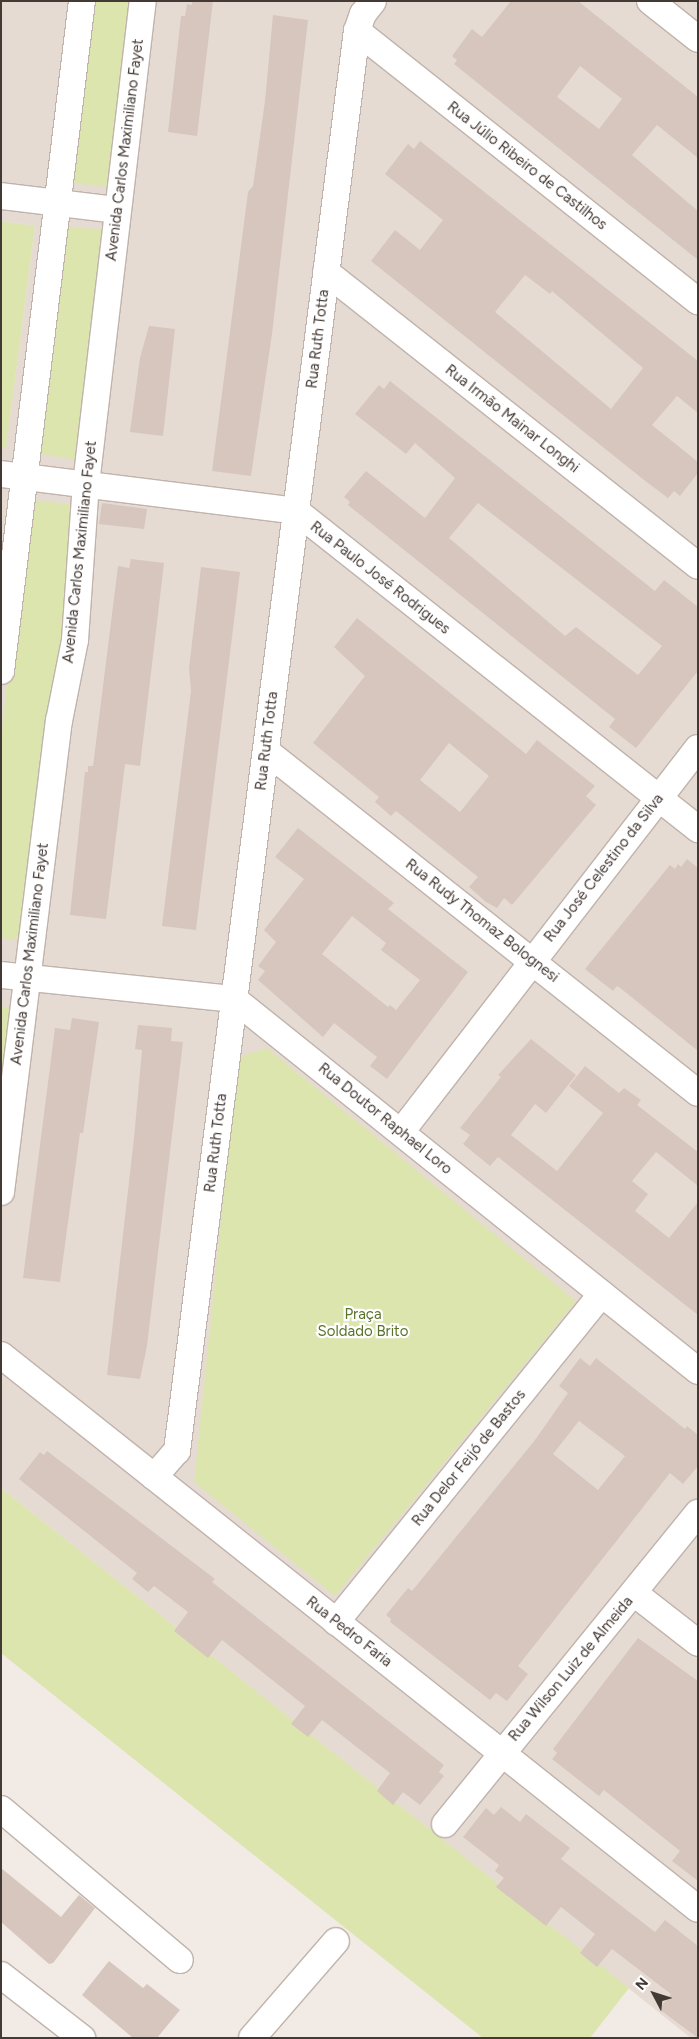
<!DOCTYPE html>
<html>
<head>
<meta charset="utf-8">
<style>
	body { margin:0 }
	#map { position:relative; width:699px; height:2039px; overflow:hidden; background:#f2eae5; font-family:Figtree,sans-serif }
	div>[style] { position:absolute }
	.residential>* { inset:0; background:#e6dbd3 }
	.green>* { inset:0; background:#dce5ae }
	.building>* { inset:0; background:#d6c6be }
	.roads { filter:drop-shadow(1px 0 #c0b3ab) drop-shadow(-1px 0 #c0b3ab) drop-shadow(0 1px #c0b3ab) drop-shadow(0 -1px #c0b3ab) }
	.street>* { height:26px; margin:-13px; padding:0 13px; transform-origin:13px; border-radius:13px; background:#fff }
	span { translate:-50% -50%; white-space:nowrap; text-align:center; line-height:1.15; -webkit-text-stroke:4.5px #fff; paint-order:stroke }
	.street-label { font-size:15px; color:#443a35 }
	.park-label { font-size:15px; color:#5a732a }
	.frame { position:absolute; inset:0; border:2px solid #443a35; pointer-events:none }
	.north { position:absolute; left:629px; top:1969px; width:50px; height:50px; -webkit-text-stroke:4px #fff; paint-order:stroke; rotate:310deg; font-size:14px; font-weight:700; line-height:20px; text-align:center; color:#443a35 }
	.north::after { content:''; display:block; margin:auto; width:18px; height:22px; background:#443a35; clip-path:polygon(50% 0,100% 100%,50% 72%,0 100%) }
</style>
</head>
<body>
<div id="map">
	<div class="residential">
		<i style="clip-path:polygon(1px 1px,698px 1px,698px 2038px,691px 2038px,1px 1488px,1px 447px,6px 447px,35px 226px,1px 221px)"></i>
	</div>
	<div class="green">
		<i style="clip-path:polygon(92px 1px,134px 1px,110px 187px,70px 183px)"></i>
		<i style="clip-path:polygon(1px 221px,35px 226px,6px 448px,1px 447px)"></i>
		<i style="clip-path:polygon(63px 226px,105px 230px,77px 460px,36px 453px)"></i>
		<i style="clip-path:polygon(33px 500px,75px 505px,66px 636px,20px 940px,1px 938px,1px 740px,10px 654px)"></i>
		<i style="clip-path:polygon(1px 1006px,11px 1008px,1px 1088px)"></i>
		<i style="clip-path:polygon(267px 1048px,576px 1301px,335px 1596px,194px 1482px,238px 1057px)"></i>
		<i style="clip-path:polygon(1px 1488px,629px 1988px,590px 2038px,483px 2038px,1px 1653px)"></i>
	</div>
	<div class="building">
		<i style="clip-path:polygon(192px 1px,213px 1px,197px 136px,168px 132px,181px 16px,185px 16px,187px 4px,192px 5px)"></i>
		<i style="clip-path:polygon(evenodd,511px 1px,578px 1px,698px 97px,698px 158px,657px 125px,632px 155px,698px 211px,698px 260px,454px 64px,457px 60px,452px 56px,472px 29px,482px 37px,511px 1px,580px 66px,622px 99px,599px 129px,557px 97px,580px 66px)"></i>
		<i style="clip-path:polygon(273px 15px,308px 20px,272px 334px,251px 476px,212px 471px,248px 192px,253px 186px,265px 101px)"></i>
		<i style="clip-path:polygon(evenodd,420px 141px,698px 361px,698px 413px,677px 396px,652px 425px,698px 462px,698px 473px,680px 496px,674px 491px,668px 498px,644px 480px,371px 261px,395px 230px,420px 250px,443px 220px,385px 174px,408px 144px,414px 149px,420px 141px,525px 275px,550px 294px,552px 291px,643px 368px,611px 409px,495px 312px,525px 275px)"></i>
		<i style="clip-path:polygon(149px 326px,175px 329px,163px 436px,130px 432px,140px 358px)"></i>
		<i style="clip-path:polygon(evenodd,390px 381px,655px 591px,664px 580px,698px 607px,698px 671px,636px 748px,609px 727px,615px 719px,348px 505px,350px 502px,344px 497px,366px 471px,425px 518px,455px 478px,415px 443px,406px 454px,355px 414px,379px 385px,384px 389px,390px 381px,478px 503px,662px 646px,638px 675px,576px 627px,565px 636px,449px 538px,478px 503px)"></i>
		<i style="clip-path:polygon(102px 503px,147px 509px,144px 529px,99px 524px)"></i>
		<i style="clip-path:polygon(131px 559px,164px 563px,140px 766px,125px 764px,106px 919px,70px 915px,85px 772px,88px 772px,88px 766px,93px 766px,118px 566px,129px 568px)"></i>
		<i style="clip-path:polygon(201px 567px,240px 572px,196px 930px,162px 926px,191px 691px,189px 668px)"></i>
		<i style="clip-path:polygon(evenodd,357px 618px,526px 754px,537px 740px,595px 786px,586px 796px,596px 805px,512px 905px,504px 898px,497px 908px,486px 902px,469px 887px,478px 877px,396px 811px,391px 816px,375px 802px,379px 797px,313px 743px,365px 676px,334px 647px,357px 618px,449px 743px,489px 776px,460px 812px,420px 780px,449px 743px)"></i>
		<i style="clip-path:polygon(evenodd,298px 828px,394px 903px,388px 909px,468px 972px,387px 1079px,370px 1066px,377px 1057px,334px 1023px,323px 1037px,258px 980px,265px 971px,258px 966px,276px 942px,264px 930px,304px 879px,275px 857px,298px 828px,352px 916px,386px 943px,381px 950px,420px 980px,396px 1010px,390px 1005px,388px 1007px,322px 954px,352px 916px)"></i>
		<i style="clip-path:polygon(687px 859px,698px 868px,698px 1051px,619px 987px,617px 986px,613px 991px,585px 969px,670px 865px,675px 869px,678px 864px,681px 867px)"></i>
		<i style="clip-path:polygon(72px 1018px,99px 1022px,83px 1133px,80px 1133px,60px 1282px,23px 1278px,55px 1028px,70px 1030px)"></i>
		<i style="clip-path:polygon(138px 1025px,172px 1028px,171px 1041px,183px 1042px,147px 1346px,140px 1379px,107px 1375px,134px 1138px,142px 1050px,135px 1049px)"></i>
		<i style="clip-path:polygon(531px 1039px,576px 1075px,546px 1113px,535px 1104px,511px 1135px,557px 1171px,603px 1113px,569px 1086px,585px 1066px,619px 1093px,624px 1088px,641px 1100px,637px 1105px,698px 1152px,698px 1186px,656px 1152px,632px 1181px,648px 1194px,635px 1211px,669px 1238px,698px 1202px,698px 1315px,498px 1157px,490px 1166px,463px 1144px,470px 1135px,460px 1128px,501px 1077px,498px 1075px)"></i>
		<i style="clip-path:polygon(evenodd,580px 1358px,590px 1366px,596px 1358px,685px 1429px,687px 1426px,698px 1435px,698px 1466px,683px 1484px,670px 1473px,518px 1666px,528px 1674px,507px 1701px,496px 1693px,490px 1700px,390px 1622px,391px 1619px,386px 1615px,408px 1588px,412px 1591px,535px 1440px,568px 1393px,559px 1386px,580px 1358px,579px 1421px,625px 1456px,598px 1490px,553px 1454px,579px 1421px)"></i>
		<i style="clip-path:polygon(47px 1451px,215px 1579px,212px 1582px,444px 1765px,439px 1772px,444px 1776px,420px 1805px,403px 1792px,393px 1805px,377px 1791px,390px 1773px,322px 1720px,308px 1737px,291px 1724px,305px 1706px,222px 1640px,208px 1658px,174px 1631px,188px 1612px,154px 1586px,148px 1592px,132px 1579px,137px 1573px,19px 1479px,40px 1452px,44px 1455px)"></i>
		<i style="clip-path:polygon(638px 1638px,698px 1681px,698px 1881px,672px 1861px,680px 1851px,604px 1790px,599px 1796px,552px 1759px,557px 1753px,553px 1749px)"></i>
		<i style="clip-path:polygon(501px 1807px,520px 1822px,526px 1814px,570px 1848px,561px 1859px,655px 1932px,665px 1920px,698px 1946px,698px 2038px,659px 2009px,671px 1994px,612px 1949px,597px 1967px,580px 1953px,595px 1934px,561px 1907px,546px 1926px,496px 1887px,504px 1878px,495px 1871px,499px 1865px,463px 1837px,486px 1808px,494px 1815px)"></i>
		<i style="clip-path:polygon(1px 1868px,61px 1917px,79px 1895px,95px 1908px,53px 1963px,49px 1964px,1px 1922px)"></i>
		<i style="clip-path:polygon(109px 1961px,143px 1988px,147px 1984px,180px 2010px,157px 2038px,133px 2038px,82px 1995px)"></i>
	</div>
	<div class="roads">
		<div class="street">
			<i style="left:650px;top:1px;width:61px;rotate:38.4deg"></i>
			<i style="left:357px;top:31px;width:435px;rotate:38.4deg"></i>
			<i style="left:1px;top:196px;width:117px;rotate:6.9deg"></i>
			<i style="left:326px;top:272px;width:474px;rotate:38.3deg"></i>
			<i style="left:1px;top:474px;width:297px;rotate:7.1deg"></i>
			<i style="left:296px;top:511px;width:513px;rotate:38.35deg"></i>
			<i style="left:1px;top:671px;width:675px;rotate:-83.11deg"></i>
			<i style="left:266px;top:751px;width:551px;rotate:38.37deg"></i>
			<i style="left:1px;top:975px;width:234px;rotate:5.9deg"></i>
			<i style="left:234px;top:999px;width:595px;rotate:38.72deg"></i>
			<i style="left:401px;top:1132px;width:485px;rotate:-52.3deg"></i>
			<i style="left:1px;top:1192px;width:475px;rotate:-83deg"></i>
			<i style="left:59px;top:721px;width:83px;rotate:-78.8deg"></i>
			<i style="left:75px;top:640px;width:156px;rotate:-86deg"></i>
			<i style="left:86px;top:484px;width:486px;rotate:-83.3deg"></i>
			<i style="left:1px;top:1355px;width:890px;rotate:38.48deg"></i>
			<i style="left:154px;top:1477px;width:35px;rotate:-49deg"></i>
			<i style="left:177px;top:1451px;width:1431px;rotate:-82.78deg"></i>
			<i style="left:357px;top:31px;width:18px;rotate:-71deg"></i>
			<i style="left:363px;top:14px;width:16px;rotate:-52deg"></i>
			<i style="left:634px;top:1593px;width:81px;rotate:38deg"></i>
			<i style="left:336px;top:1622px;width:422px;rotate:-51deg"></i>
			<i style="left:1px;top:1809px;width:234px;rotate:40.2deg"></i>
			<i style="left:445px;top:1824px;width:401px;rotate:-50.9deg"></i>
			<i style="left:1px;top:1975px;width:103px;rotate:37.9deg"></i>
			<i style="left:252px;top:2038px;width:128px;rotate:-49.1deg"></i>
		</div>
	</div>
	<div class="street-label">
		<span style="left:125px;top:150px;rotate:-83deg">Avenida Carlos Maximiliano Fayet</span>
		<span style="left:527px;top:166px;rotate:38deg">Rua Júlio Ribeiro de Castilhos</span>
		<span style="left:318px;top:339px;rotate:-83deg">Rua Ruth Totta</span>
		<span style="left:512px;top:419px;rotate:38deg">Rua Irmão Mainar Longhi</span>
		<span style="left:80px;top:552px;rotate:-84deg">Avenida Carlos Maximiliano Fayet</span>
		<span style="left:380px;top:578px;rotate:38deg">Rua Paulo José Rodrigues</span>
		<span style="left:267px;top:741px;rotate:-83deg">Rua Ruth Totta</span>
		<span style="left:604px;top:868px;rotate:-52deg">Rua José Celestino da Silva</span>
		<span style="left:482px;top:921px;rotate:38deg">Rua Rudy Thomaz Bolognesi</span>
		<span style="left:30px;top:954px;rotate:-83deg">Avenida Carlos Maximiliano Fayet</span>
		<span style="left:385px;top:1119px;rotate:39deg">Rua Doutor Raphael Loro</span>
		<span style="left:216px;top:1143px;rotate:-83deg">Rua Ruth Totta</span>
		<span style="left:469px;top:1458px;rotate:-51deg">Rua Delor Feijó de Bastos</span>
		<span style="left:349px;top:1632px;rotate:38deg">Rua Pedro Faria</span>
		<span style="left:571px;top:1669px;rotate:-50deg">Rua Wilson Luiz de Almeida</span>
	</div>
	<div class="park-label">
		<span style="left:363px;top:1323px">Praça<br>Soldado Brito</span>
	</div>
	<div class="frame"></div>
	<div class="north">N</div>
</div>
</body>
</html>
